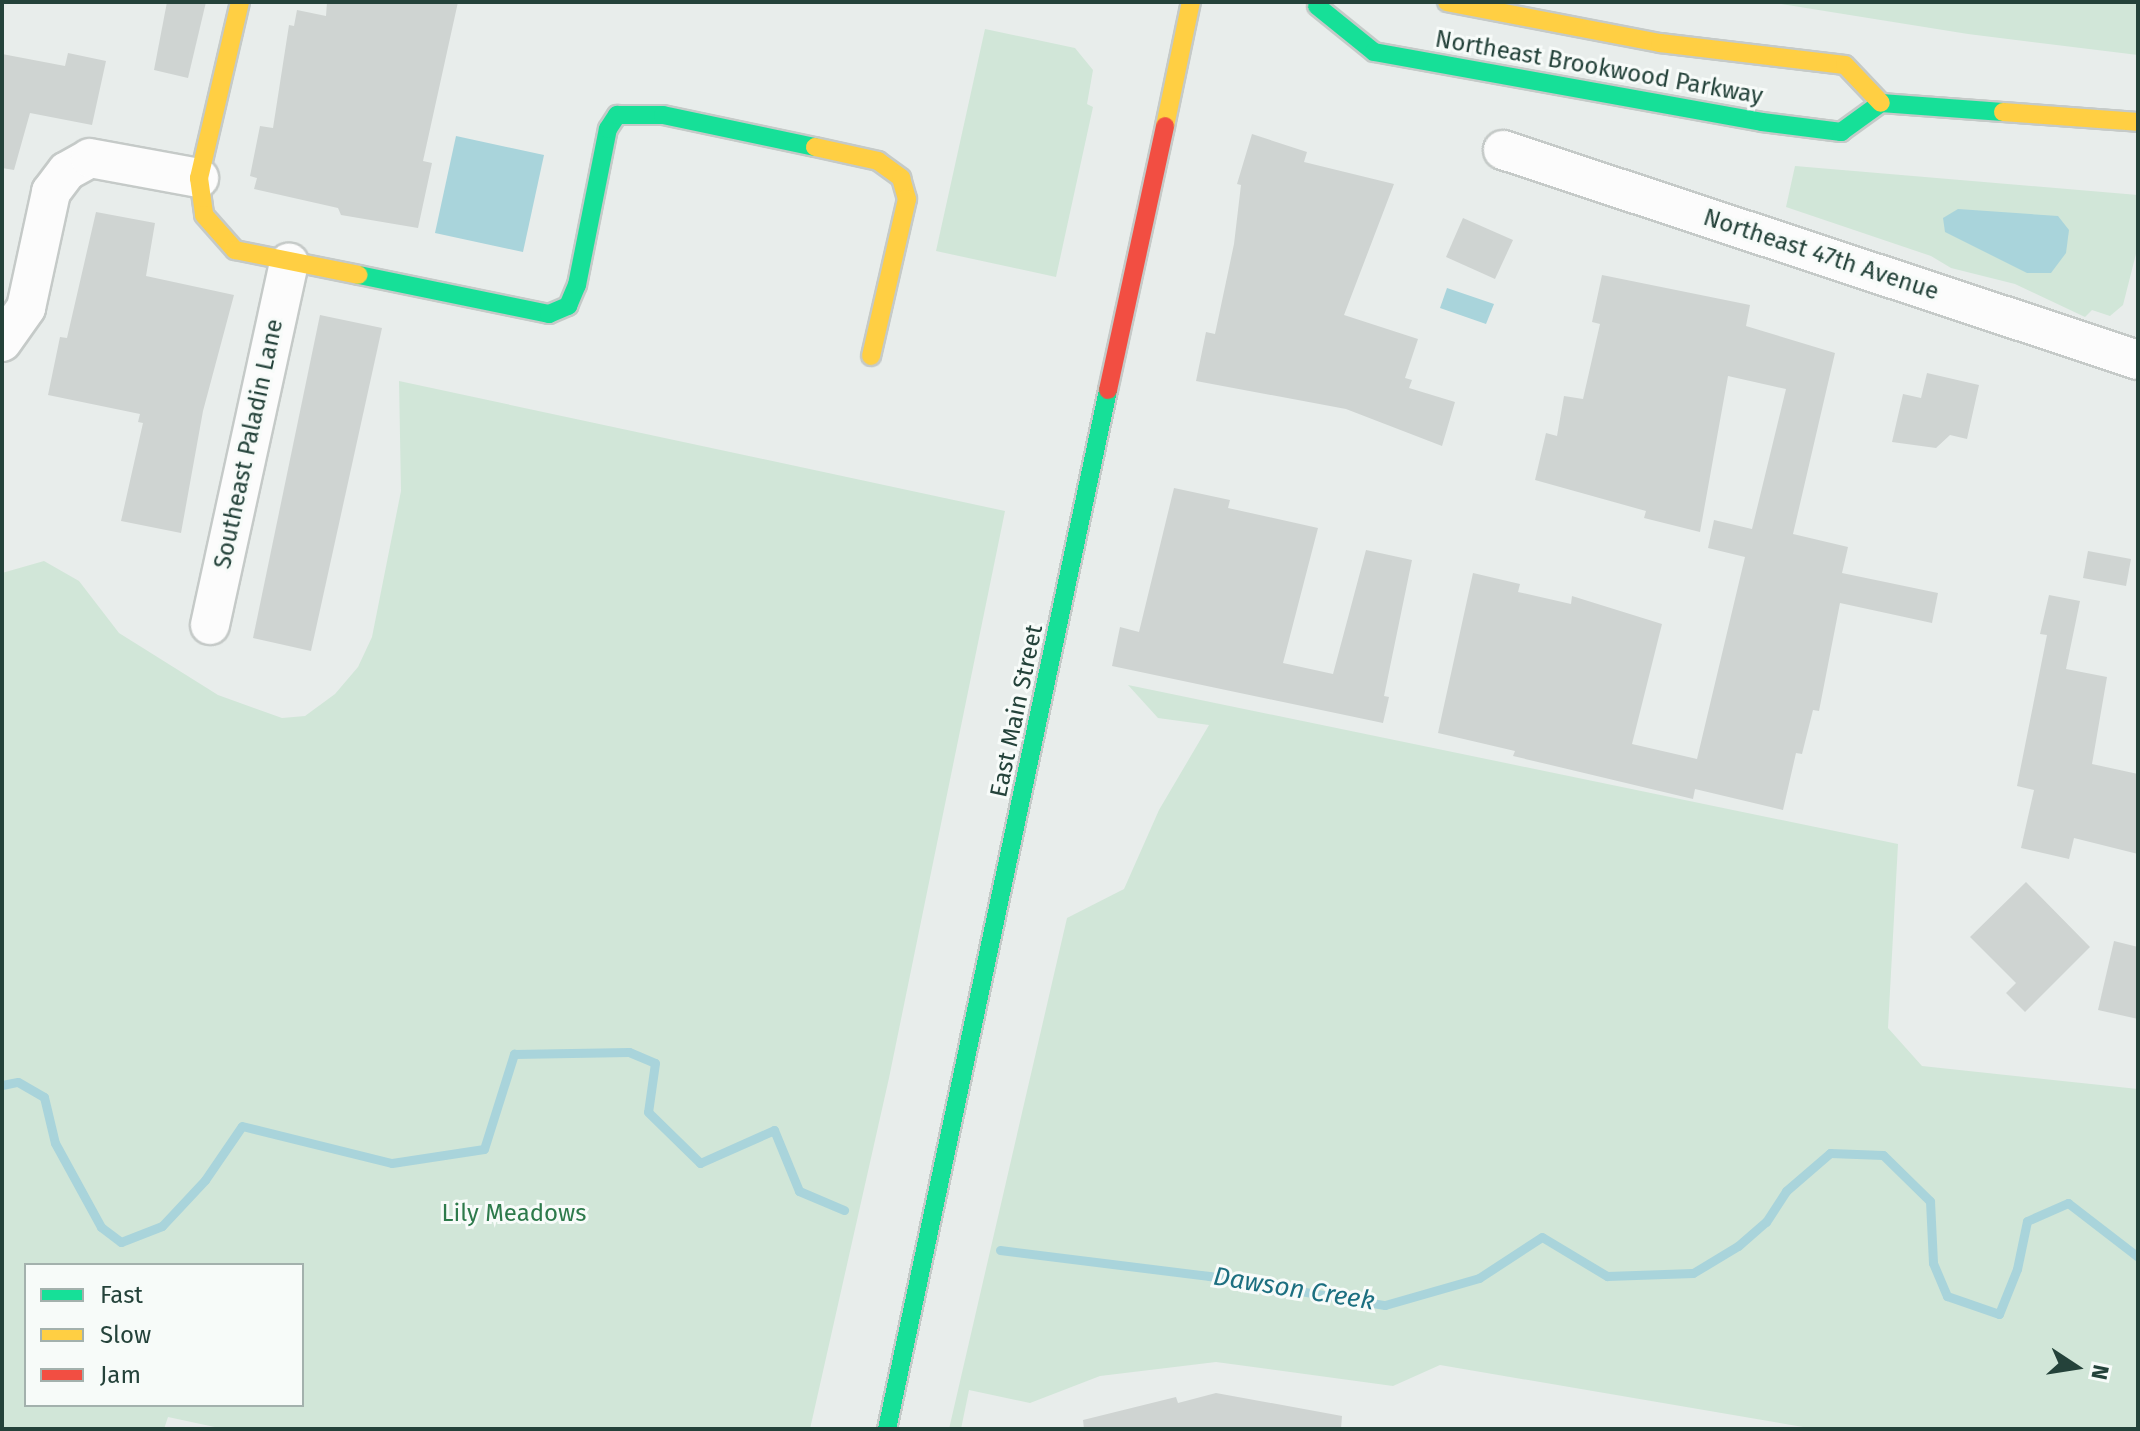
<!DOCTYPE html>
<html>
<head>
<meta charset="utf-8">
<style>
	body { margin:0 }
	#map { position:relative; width:2140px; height:1431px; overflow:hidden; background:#e8edeb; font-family:"Fira Sans",sans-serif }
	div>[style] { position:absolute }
	.green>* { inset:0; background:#d1e6d8 }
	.water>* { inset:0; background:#a9d4db }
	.stream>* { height:9px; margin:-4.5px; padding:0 4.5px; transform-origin:4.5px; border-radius:4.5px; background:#a9d4db }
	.building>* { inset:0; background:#cfd4d2 }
	.roads { filter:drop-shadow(2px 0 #c5cac8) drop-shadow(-2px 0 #c5cac8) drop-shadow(0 2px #c5cac8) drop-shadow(0 -2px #c5cac8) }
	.street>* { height:38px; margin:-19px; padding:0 19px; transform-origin:19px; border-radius:19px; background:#fcfcfc }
	.fast>* { height:18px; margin:-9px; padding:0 9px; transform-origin:9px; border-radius:9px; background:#16e098 }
	.slow>* { height:18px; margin:-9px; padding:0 9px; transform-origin:9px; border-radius:9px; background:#ffcf43 }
	.jam>* { height:18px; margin:-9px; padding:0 9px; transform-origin:9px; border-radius:9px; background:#f24e42 }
	span { translate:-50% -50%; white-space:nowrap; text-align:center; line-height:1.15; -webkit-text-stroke:6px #f7fbf9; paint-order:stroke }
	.street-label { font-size:24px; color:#24423a }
	.park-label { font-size:24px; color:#2d7a4b }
	.water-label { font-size:26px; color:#1c6f80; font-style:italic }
	.frame { position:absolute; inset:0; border:4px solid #24423a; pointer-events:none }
	.legend { position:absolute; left:24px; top:1263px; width:280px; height:144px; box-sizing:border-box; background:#f7fbf9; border:2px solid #a3b1ad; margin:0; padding:10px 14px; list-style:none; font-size:24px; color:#24423a }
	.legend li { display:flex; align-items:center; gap:16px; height:40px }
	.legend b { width:40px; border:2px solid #a3b1ad }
	.north { position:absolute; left:2036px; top:1327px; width:80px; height:80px; -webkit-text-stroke:6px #f7fbf9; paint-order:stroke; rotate:102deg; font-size:22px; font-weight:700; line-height:32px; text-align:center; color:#24423a }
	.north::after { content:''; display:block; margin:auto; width:28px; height:36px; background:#24423a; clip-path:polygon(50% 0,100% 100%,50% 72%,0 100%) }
</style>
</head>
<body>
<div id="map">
	<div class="green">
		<i style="clip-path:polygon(1768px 2px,2138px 2px,2138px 55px,1968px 34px)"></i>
		<i style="clip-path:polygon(985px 29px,1075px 48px,1093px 70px,1087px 104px,1093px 107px,1056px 277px,936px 251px)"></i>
		<i style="clip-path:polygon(1795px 166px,2138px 195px,2138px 246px,2123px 305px,2110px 316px,2092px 310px,2085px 317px,2015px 284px,1951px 268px,1931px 256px,1786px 207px)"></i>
		<i style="clip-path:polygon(evenodd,399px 381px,1005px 511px,889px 1078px,810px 1429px,224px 1429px,168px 1417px,164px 1429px,2px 1429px,2px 573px,44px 561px,79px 581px,119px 633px,218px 695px,282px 718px,305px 716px,335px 694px,358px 667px,372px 637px,401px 491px,399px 381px,26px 1265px,302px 1265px,302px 1405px,26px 1405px,26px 1265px)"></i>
		<i style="clip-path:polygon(1128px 685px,1898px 844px,1888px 1028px,1922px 1066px,2138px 1089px,2138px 1429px,1815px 1429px,1440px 1365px,1393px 1386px,1216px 1362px,1100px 1376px,1030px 1403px,969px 1390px,961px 1429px,949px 1429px,1067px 918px,1124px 889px,1159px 810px,1209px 725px,1158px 718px)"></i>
	</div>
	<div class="water">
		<i style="clip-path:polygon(456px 136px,544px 155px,523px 252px,435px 233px)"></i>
		<i style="clip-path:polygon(1958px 209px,2058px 216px,2069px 230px,2066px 253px,2051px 273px,2027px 273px,1945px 232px,1943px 218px)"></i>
		<i style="clip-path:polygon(1447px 288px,1494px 304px,1486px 324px,1440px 308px)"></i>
	</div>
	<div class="stream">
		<i style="left:2px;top:1085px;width:16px;rotate:-11deg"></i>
		<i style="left:18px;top:1082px;width:30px;rotate:30deg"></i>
		<i style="left:44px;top:1097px;width:47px;rotate:76.6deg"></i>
		<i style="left:55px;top:1143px;width:96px;rotate:61.3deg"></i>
		<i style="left:101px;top:1227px;width:25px;rotate:37deg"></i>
		<i style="left:121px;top:1242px;width:44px;rotate:-21.3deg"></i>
		<i style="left:162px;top:1226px;width:63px;rotate:-46.9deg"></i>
		<i style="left:205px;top:1180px;width:65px;rotate:-55.6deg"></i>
		<i style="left:242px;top:1126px;width:154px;rotate:13.9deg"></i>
		<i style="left:392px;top:1163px;width:93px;rotate:-8.7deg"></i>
		<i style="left:484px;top:1149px;width:100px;rotate:-72.5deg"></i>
		<i style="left:514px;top:1054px;width:115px;rotate:-1deg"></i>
		<i style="left:629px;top:1052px;width:28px;rotate:23deg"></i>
		<i style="left:655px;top:1063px;width:49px;rotate:98.1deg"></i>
		<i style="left:648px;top:1112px;width:73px;rotate:44.4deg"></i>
		<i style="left:700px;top:1163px;width:81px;rotate:-24deg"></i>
		<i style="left:774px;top:1130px;width:66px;rotate:67.7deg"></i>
		<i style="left:799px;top:1191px;width:49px;rotate:22.9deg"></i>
		<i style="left:1000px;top:1250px;width:211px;rotate:7.1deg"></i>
		<i style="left:1209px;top:1276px;width:178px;rotate:9.4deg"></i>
		<i style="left:1385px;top:1305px;width:98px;rotate:-16deg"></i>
		<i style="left:1479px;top:1278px;width:75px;rotate:-33.1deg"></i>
		<i style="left:1542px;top:1237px;width:76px;rotate:31deg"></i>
		<i style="left:1607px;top:1276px;width:86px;rotate:-2deg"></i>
		<i style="left:1693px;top:1273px;width:52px;rotate:-31deg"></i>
		<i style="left:1738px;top:1246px;width:37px;rotate:-41deg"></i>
		<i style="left:1766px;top:1222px;width:37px;rotate:-57deg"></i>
		<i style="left:1786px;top:1191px;width:58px;rotate:-40.8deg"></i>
		<i style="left:1830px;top:1153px;width:53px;rotate:2.2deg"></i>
		<i style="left:1883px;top:1155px;width:66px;rotate:44.4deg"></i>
		<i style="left:1930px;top:1201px;width:62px;rotate:87.2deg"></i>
		<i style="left:1933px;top:1263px;width:36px;rotate:67deg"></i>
		<i style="left:1947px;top:1296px;width:55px;rotate:19.1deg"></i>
		<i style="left:1999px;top:1314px;width:48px;rotate:-68.2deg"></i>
		<i style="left:2017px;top:1269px;width:49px;rotate:-78.2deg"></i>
		<i style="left:2027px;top:1221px;width:45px;rotate:-23.7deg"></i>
		<i style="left:2068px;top:1203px;width:88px;rotate:37.6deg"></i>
	</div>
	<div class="building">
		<i style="clip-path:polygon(167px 2px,206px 2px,188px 78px,154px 70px)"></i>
		<i style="clip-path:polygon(327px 2px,458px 2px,423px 161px,432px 163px,418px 228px,341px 215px,338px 208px,254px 189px,257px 178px,250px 176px,260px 126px,273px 128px,289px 25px,294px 26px,297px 10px,326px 16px)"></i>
		<i style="clip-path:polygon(68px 53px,106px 61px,92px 125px,30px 113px,14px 170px,2px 168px,2px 54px,65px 66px)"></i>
		<i style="clip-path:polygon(1252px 134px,1307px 152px,1304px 162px,1394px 184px,1344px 315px,1418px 339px,1405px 378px,1412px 380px,1409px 388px,1455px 402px,1442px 446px,1346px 409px,1196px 381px,1206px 332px,1215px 334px,1234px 244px,1241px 185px,1237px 184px)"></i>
		<i style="clip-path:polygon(96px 212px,155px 223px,146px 276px,234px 295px,203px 411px,181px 533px,121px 521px,143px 423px,138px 422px,140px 414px,48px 395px,60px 337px,67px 338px)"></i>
		<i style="clip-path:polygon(1463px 218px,1513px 240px,1495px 279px,1446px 257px)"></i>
		<i style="clip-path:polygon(1602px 275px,1750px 305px,1746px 326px,1835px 353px,1793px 534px,1848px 547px,1842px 573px,1938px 593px,1932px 623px,1840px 603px,1819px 711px,1813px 710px,1802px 754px,1796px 753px,1783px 810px,1695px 789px,1693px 799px,1513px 756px,1515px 751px,1438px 733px,1473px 573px,1520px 584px,1518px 592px,1571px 604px,1572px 596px,1662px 624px,1632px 744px,1697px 759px,1745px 557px,1708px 548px,1714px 520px,1752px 529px,1786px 389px,1728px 376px,1700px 532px,1644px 518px,1646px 511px,1535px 480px,1546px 433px,1557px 436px,1564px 396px,1583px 399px,1600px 324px,1592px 322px)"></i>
		<i style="clip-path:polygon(320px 315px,382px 328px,311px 651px,253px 638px)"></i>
		<i style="clip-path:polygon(1927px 373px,1979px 385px,1967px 439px,1950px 435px,1936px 448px,1892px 442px,1903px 394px,1921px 398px)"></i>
		<i style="clip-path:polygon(1174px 488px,1230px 500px,1228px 508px,1318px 528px,1283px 663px,1333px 674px,1366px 550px,1412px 560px,1384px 696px,1389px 697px,1383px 723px,1112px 666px,1120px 627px,1139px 632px)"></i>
		<i style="clip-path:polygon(2088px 551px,2131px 559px,2126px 586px,2083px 578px)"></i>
		<i style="clip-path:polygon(2049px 595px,2080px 601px,2066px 669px,2107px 677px,2092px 764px,2138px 774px,2138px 854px,2074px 838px,2069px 859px,2021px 848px,2034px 790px,2017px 786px,2047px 635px,2040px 634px)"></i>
		<i style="clip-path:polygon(2026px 882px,2090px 947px,2025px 1012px,2006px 993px,2016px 983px,1970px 937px)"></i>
		<i style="clip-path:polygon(2114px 941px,2138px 947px,2138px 1019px,2098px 1010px)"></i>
		<i style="clip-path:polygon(1216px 1393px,1342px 1416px,1341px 1429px,1084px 1429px,1083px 1420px,1176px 1397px,1178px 1403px)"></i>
	</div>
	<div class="roads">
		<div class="street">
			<i style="left:1503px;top:150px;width:669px;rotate:18.3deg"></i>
			<i style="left:2px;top:342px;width:42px;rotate:-54.8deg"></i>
			<i style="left:26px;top:308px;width:119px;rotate:-77.8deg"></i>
			<i style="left:51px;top:192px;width:26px;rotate:-53deg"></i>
			<i style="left:67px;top:171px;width:26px;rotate:-29deg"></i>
			<i style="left:90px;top:158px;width:111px;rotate:10.4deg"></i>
			<i style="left:210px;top:625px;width:371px;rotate:-77.7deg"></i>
		</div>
		<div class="fast">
			<i style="left:1317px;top:6px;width:73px;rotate:38.9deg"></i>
			<i style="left:1374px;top:52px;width:394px;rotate:10.2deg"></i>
			<i style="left:1762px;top:122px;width:80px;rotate:7.2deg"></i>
			<i style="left:1841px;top:132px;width:49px;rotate:-35.9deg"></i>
			<i style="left:1881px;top:103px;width:122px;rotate:4.2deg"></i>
			<i style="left:359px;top:275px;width:194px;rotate:11.6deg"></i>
			<i style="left:549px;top:314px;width:21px;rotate:-23deg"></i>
			<i style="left:568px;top:306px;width:23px;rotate:-67deg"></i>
			<i style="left:577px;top:285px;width:159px;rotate:-78.8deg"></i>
			<i style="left:608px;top:129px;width:17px;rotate:-57deg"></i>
			<i style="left:617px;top:115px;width:46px"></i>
			<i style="left:663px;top:115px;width:155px;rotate:11.9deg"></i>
			<i style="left:887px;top:1429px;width:1062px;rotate:-77.99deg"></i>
		</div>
		<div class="slow">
			<i style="left:240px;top:2px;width:181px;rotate:103.1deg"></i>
			<i style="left:199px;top:178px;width:37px;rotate:82deg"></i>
			<i style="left:204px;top:215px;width:47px;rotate:48.5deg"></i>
			<i style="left:235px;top:250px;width:126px;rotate:11.4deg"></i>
			<i style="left:1447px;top:2px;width:217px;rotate:10.9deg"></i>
			<i style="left:1660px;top:43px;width:186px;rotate:6.8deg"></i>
			<i style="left:1845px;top:65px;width:52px;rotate:46.5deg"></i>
			<i style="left:2003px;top:112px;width:135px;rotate:4.2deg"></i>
			<i style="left:1165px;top:126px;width:127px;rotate:-78.2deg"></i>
			<i style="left:815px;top:147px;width:65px;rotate:12.5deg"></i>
			<i style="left:878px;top:161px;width:29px;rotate:36deg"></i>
			<i style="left:901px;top:178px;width:22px;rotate:74deg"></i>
			<i style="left:907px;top:199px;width:161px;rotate:102.9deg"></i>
		</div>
		<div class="jam">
			<i style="left:1108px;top:390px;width:270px;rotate:-77.8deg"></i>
		</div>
	</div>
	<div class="street-label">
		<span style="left:1599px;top:68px;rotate:10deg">Northeast Brookwood Parkway</span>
		<span style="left:1821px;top:255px;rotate:18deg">Northeast 47th Avenue</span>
		<span style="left:249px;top:444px;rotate:-78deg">Southeast Paladin Lane</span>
		<span style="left:1017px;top:711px;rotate:-78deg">East Main Street</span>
	</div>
	<div class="park-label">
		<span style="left:514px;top:1214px">Lily Meadows</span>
	</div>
	<div class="water-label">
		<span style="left:1294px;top:1289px;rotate:9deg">Dawson Creek</span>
	</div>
	<div class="frame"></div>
	<ul class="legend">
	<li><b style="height:10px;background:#16e098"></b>Fast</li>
	<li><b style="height:10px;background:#ffcf43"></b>Slow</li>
	<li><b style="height:10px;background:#f24e42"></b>Jam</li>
	</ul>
	<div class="north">N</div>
</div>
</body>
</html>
